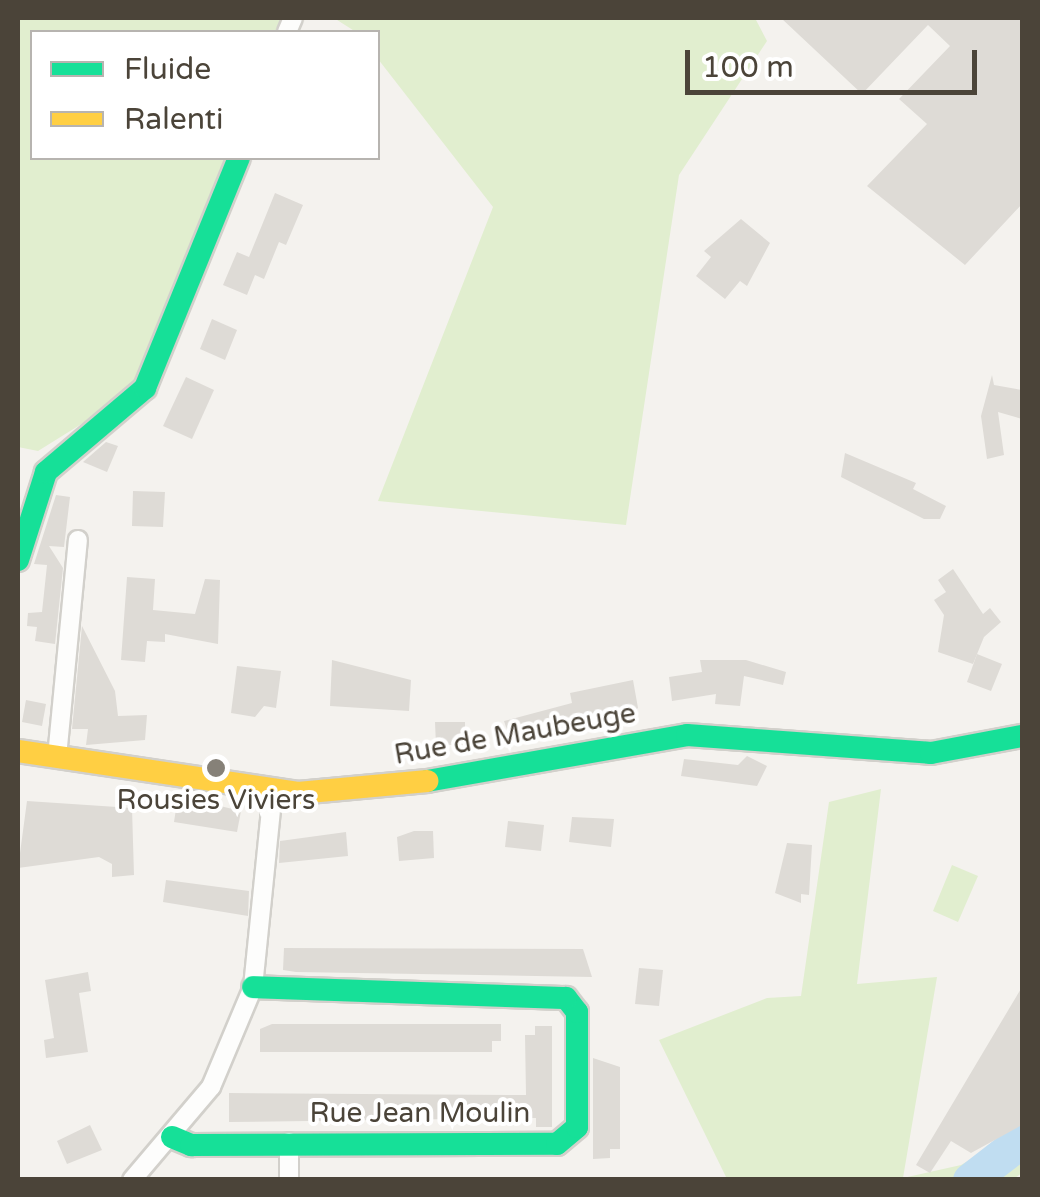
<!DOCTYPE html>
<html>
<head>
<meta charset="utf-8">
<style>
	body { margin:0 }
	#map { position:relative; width:1040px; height:1197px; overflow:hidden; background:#f4f2ee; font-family:"Varela Round",sans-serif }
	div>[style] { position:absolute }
	.green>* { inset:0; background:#e1eecf }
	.river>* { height:35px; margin:-17.5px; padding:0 17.5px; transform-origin:17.5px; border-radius:17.5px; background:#c0ddf1 }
	.building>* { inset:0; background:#dedbd6 }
	.roads { filter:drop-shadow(2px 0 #d2d0cb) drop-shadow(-2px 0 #d2d0cb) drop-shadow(0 2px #d2d0cb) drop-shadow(0 -2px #d2d0cb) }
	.street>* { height:18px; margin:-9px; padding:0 9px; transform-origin:9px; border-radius:9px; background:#fdfdfc }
	.fast>* { height:22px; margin:-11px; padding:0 11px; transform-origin:11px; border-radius:11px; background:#16e098 }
	.slow>* { height:22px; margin:-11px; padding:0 11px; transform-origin:11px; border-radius:11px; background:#ffcf43 }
	.dots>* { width:28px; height:28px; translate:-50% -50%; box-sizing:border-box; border:5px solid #fff; border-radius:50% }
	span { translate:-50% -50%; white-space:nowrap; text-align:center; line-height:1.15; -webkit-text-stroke:8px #fff; paint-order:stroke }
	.street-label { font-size:28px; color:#4b4439 }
	.poi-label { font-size:28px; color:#4b4439 }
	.frame { position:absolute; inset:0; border:20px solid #4b4439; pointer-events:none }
	.legend { position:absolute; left:30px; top:30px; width:350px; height:130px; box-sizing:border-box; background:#fff; border:2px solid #b7b4b0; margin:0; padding:12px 18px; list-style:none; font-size:30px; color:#4b4439 }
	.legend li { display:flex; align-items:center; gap:20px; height:50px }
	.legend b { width:50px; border:2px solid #b7b4b0 }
	.scale { position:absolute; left:685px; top:50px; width:292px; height:45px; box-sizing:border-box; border:5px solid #4b4439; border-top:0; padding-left:12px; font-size:30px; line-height:35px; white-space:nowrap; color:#4b4439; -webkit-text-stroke:8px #fff; paint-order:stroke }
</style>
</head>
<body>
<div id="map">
	<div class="green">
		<i style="clip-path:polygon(18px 18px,284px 18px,278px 32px,32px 32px,32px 158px,228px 158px,128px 395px,38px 451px,18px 447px)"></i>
		<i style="clip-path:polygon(334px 18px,755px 18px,767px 41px,679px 175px,626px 525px,378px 501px,493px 207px,378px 59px,378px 32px,356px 32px)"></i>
		<i style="clip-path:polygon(881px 789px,857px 984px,937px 977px,903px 1178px,961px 1165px,1022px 1130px,1022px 1173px,1012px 1180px,727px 1179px,659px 1040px,767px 998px,801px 996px,829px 802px)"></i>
		<i style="clip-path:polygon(952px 865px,978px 876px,958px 922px,933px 911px)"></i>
	</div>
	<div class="river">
		<i style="left:970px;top:1180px;width:66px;rotate:-37.6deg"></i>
	</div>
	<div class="building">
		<i style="clip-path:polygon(781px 18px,1022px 18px,1022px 204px,965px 265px,867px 186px,927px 124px,899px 99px,950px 46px,928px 25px,862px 94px)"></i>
		<i style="clip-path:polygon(275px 193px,303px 205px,286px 245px,279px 242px,264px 279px,255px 275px,247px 295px,223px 285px,237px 252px,249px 257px)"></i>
		<i style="clip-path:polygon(741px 219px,770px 243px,747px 286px,740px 281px,725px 299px,696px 276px,711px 257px,704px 251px)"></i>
		<i style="clip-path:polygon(212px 319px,237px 330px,225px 360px,200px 349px)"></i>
		<i style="clip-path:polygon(992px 375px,994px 385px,1022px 390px,1022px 419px,998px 412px,1004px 455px,987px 459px,981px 416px)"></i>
		<i style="clip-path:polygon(186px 377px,214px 390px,192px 439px,163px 426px)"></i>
		<i style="clip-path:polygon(106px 442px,118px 446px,107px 472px,83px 462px)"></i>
		<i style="clip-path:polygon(845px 453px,916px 483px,913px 489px,946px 506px,940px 519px,924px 519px,841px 477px)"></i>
		<i style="clip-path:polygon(133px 491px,165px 492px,163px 527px,132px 526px)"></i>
		<i style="clip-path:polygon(56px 495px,70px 497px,64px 547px,49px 546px,63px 568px,55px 644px,35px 641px,37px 627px,27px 626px,28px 613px,42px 612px,47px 565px,34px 564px)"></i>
		<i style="clip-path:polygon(953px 569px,983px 614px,990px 608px,1001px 622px,984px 637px,973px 664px,938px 652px,944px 615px,934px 600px,946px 592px,938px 580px)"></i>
		<i style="clip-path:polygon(127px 577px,155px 579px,153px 610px,195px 614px,205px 579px,220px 580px,218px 644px,165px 634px,165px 642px,147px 641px,145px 662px,121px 660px)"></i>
		<i style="clip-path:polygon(82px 626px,115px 691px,118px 716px,147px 715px,145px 740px,86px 745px,88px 729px,72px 729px)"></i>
		<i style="clip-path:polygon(977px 654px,1002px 664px,991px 691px,967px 682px)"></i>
		<i style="clip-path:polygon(332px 660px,411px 680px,409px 711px,330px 706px)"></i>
		<i style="clip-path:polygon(700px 660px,746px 660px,786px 672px,783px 685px,744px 676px,740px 706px,715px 704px,716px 694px,672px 701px,669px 677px,702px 672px)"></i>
		<i style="clip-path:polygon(237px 666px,281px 671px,276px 708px,264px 706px,255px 717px,231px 713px)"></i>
		<i style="clip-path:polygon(633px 680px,638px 708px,628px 716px,556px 723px,511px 742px,504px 721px,572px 703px,570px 693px)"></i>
		<i style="clip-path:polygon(26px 700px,46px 704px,42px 726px,22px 722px)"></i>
		<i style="clip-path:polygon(435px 722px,465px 722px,465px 745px,436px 745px)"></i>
		<i style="clip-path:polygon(747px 756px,767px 766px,757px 786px,681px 776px,684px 759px,738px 765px)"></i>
		<i style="clip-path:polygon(178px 796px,241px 811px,237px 832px,174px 822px)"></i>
		<i style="clip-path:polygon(27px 801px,132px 808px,134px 875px,112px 877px,112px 864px,99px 857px,18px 868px)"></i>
		<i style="clip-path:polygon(572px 817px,614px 819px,611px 847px,569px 842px)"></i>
		<i style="clip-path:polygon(508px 821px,544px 825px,541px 851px,505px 847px)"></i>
		<i style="clip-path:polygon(414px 831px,433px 831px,434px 858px,399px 861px,397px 837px)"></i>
		<i style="clip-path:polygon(346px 832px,348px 856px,279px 863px,280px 841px)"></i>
		<i style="clip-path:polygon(787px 843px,812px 845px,809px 895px,801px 894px,801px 903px,775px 893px)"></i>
		<i style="clip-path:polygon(166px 880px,249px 891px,248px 916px,163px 902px)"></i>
		<i style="clip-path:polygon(284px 948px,583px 949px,592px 977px,296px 972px,283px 970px)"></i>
		<i style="clip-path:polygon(639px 968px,663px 970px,659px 1006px,635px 1004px)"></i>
		<i style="clip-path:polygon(88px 972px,91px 991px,79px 993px,88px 1052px,46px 1058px,44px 1040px,54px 1038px,45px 980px)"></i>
		<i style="clip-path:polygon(1022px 987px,1022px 1125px,971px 1153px,951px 1141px,930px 1173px,916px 1165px)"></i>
		<i style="clip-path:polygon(272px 1024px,501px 1024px,501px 1041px,492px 1041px,492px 1052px,260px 1052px,260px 1029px)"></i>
		<i style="clip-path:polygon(535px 1026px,552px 1026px,552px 1127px,536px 1127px,536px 1118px,229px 1122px,229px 1093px,526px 1095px,525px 1035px,535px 1035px)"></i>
		<i style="clip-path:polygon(593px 1058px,620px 1067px,620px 1149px,610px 1149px,610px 1158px,593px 1159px)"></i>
		<i style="clip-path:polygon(90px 1125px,102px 1150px,67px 1164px,57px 1141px)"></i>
	</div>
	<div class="roads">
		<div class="street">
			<i style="left:287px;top:32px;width:15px;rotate:-67deg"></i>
			<i style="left:57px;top:757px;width:218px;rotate:-84.5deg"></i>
			<i style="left:132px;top:1180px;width:122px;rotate:-49.7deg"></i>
			<i style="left:211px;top:1087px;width:108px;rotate:-67.2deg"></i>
			<i style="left:253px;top:987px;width:198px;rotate:-84.2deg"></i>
			<i style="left:289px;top:1180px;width:38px;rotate:-90deg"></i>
		</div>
		<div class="fast">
			<i style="left:18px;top:560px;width:92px;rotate:-72.3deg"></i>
			<i style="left:46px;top:472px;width:130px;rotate:-40.3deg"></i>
			<i style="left:145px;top:388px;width:248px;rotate:-67.8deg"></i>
			<i style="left:427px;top:781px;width:264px;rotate:-10deg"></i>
			<i style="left:687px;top:735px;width:245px;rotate:4.2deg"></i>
			<i style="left:931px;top:753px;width:93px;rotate:-10.6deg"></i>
			<i style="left:172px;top:1137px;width:21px;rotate:23deg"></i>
			<i style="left:191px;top:1145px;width:366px;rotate:-0.2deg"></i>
			<i style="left:557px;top:1144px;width:26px;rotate:-40deg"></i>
			<i style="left:577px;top:1127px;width:115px;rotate:-90deg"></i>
			<i style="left:577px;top:1012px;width:18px;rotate:-128deg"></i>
			<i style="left:566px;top:998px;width:313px;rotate:-178deg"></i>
		</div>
		<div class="slow">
			<i style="left:18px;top:751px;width:283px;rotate:8.5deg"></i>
			<i style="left:298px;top:793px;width:130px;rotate:-5.3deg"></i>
		</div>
	</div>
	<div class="dots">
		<i style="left:216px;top:768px;background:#868178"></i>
	</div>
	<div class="street-label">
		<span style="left:515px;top:734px;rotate:-10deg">Rue de Maubeuge</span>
		<span style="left:420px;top:1113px">Rue Jean Moulin</span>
	</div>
	<div class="poi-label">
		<span style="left:216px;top:800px">Rousies Viviers</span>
	</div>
	<div class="frame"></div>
	<ul class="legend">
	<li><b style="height:12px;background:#16e098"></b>Fluide</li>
	<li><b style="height:12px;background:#ffcf43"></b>Ralenti</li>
	</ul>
	<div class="scale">100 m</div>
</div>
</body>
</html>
